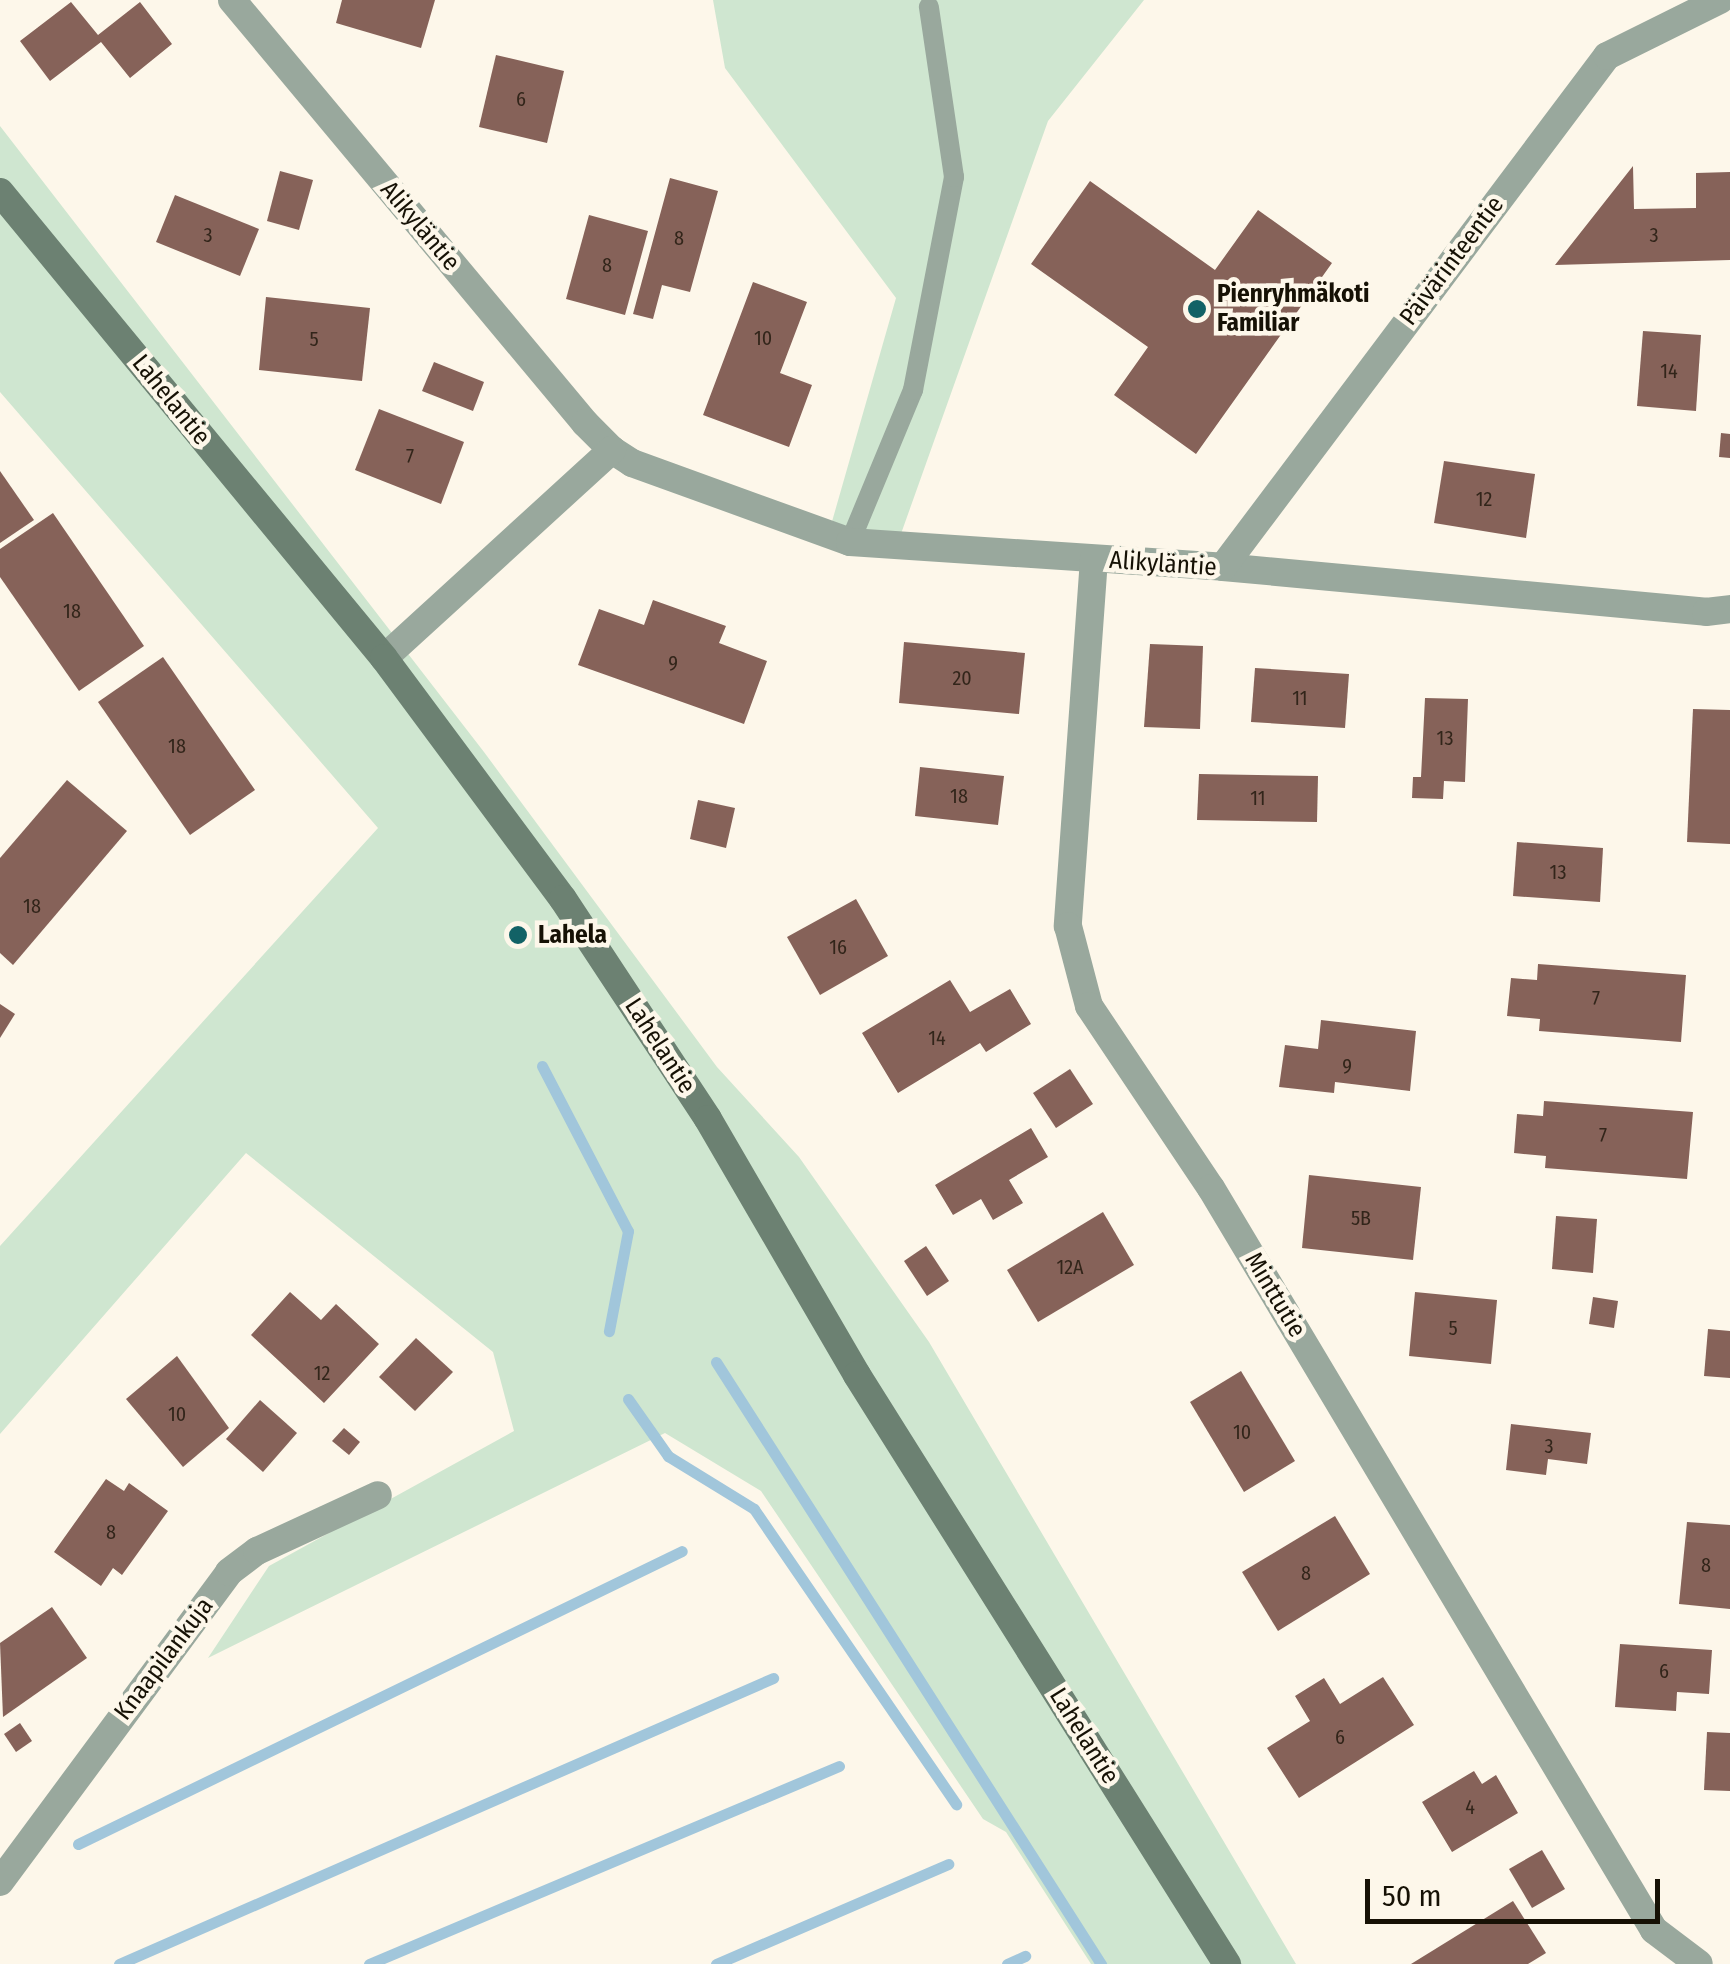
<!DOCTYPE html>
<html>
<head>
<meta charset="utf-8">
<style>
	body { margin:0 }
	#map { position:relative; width:1730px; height:1964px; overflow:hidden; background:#fdf7ea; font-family:"Fira Sans Condensed",sans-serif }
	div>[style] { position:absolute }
	.green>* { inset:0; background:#cfe6d0 }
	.stream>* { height:11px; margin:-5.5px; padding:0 5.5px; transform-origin:5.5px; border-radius:5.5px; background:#a1c6db }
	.building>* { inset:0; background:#866259 }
	.service>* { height:20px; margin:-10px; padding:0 10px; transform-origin:10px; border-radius:10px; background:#99a89d }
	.minor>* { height:28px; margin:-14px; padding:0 14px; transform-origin:14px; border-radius:14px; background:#99a89d }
	.secondary>* { height:28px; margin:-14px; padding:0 14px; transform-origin:14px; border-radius:14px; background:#6c8172 }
	.dots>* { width:28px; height:28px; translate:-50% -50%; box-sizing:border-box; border:5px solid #fdf7ea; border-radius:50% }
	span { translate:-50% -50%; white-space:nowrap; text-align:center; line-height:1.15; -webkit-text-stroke:9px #fdf7ea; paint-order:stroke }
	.number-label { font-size:20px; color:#32251a }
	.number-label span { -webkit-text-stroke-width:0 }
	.street-label { font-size:25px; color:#161105 }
	.poi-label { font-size:25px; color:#161105; font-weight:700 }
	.left { translate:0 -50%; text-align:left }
	.scale { position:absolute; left:1365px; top:1879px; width:295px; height:45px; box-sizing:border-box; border:5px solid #161105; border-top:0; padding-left:12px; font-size:30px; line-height:35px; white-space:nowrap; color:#161105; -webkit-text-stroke:8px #fdf7ea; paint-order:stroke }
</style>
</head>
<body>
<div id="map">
	<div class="green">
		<i style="clip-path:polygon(713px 0,1144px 0,1048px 121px,897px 545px,827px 539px,896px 298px,725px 68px)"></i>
		<i style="clip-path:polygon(0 126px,484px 752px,717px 1067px,799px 1157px,929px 1342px,1296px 1964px,1091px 1964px,1006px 1832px,983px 1819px,761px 1491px,665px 1433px,208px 1658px,269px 1566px,514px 1431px,493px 1352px,246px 1153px,0 1434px,0 1246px,378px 828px,0 392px)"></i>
	</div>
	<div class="stream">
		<i style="left:542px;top:1066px;width:186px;rotate:62.5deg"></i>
		<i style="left:628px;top:1231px;width:102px;rotate:100.8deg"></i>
		<i style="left:716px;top:1362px;width:715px;rotate:57.4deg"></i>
		<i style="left:628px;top:1399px;width:70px;rotate:54.9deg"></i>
		<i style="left:668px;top:1456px;width:101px;rotate:31.6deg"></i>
		<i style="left:754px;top:1509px;width:358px;rotate:55.6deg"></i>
		<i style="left:78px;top:1844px;width:671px;rotate:-25.88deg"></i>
		<i style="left:119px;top:1964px;width:714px;rotate:-23.62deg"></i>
		<i style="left:369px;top:1964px;width:510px;rotate:-22.84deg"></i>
		<i style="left:716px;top:1964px;width:253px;rotate:-23.3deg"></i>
		<i style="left:1007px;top:1964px;width:20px;rotate:-24deg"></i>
	</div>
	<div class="building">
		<i style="clip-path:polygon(342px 0,435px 0,421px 48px,336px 23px)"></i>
		<i style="clip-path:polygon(71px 2px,98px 35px,140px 2px,172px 44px,130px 78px,101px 42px,50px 81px,20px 41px)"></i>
		<i style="clip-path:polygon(496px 55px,564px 71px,547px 143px,479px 127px)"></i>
		<i style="clip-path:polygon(1633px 166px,1634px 209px,1696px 208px,1696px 173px,1730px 172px,1730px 260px,1555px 265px)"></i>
		<i style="clip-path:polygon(280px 171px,313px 180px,299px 230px,267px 221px)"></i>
		<i style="clip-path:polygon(670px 178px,718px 191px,690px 292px,662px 285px,653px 319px,633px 314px)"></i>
		<i style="clip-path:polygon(1090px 181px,1215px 270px,1258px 210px,1332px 263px,1196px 454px,1114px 395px,1148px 347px,1031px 264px)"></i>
		<i style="clip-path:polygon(175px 195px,259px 229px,240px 276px,156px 242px)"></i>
		<i style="clip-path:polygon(589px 215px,648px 231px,625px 315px,566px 299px)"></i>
		<i style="clip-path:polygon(753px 282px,807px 302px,780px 373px,812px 385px,789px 447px,703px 415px)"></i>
		<i style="clip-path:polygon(266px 297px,370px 308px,362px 381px,259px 370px)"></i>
		<i style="clip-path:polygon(1643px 331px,1701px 335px,1696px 411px,1637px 406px)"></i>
		<i style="clip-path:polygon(434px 362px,484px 382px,473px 411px,422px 391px)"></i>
		<i style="clip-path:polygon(379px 409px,464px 442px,441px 504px,355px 470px)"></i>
		<i style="clip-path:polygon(1721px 433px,1730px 434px,1730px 458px,1719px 457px)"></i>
		<i style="clip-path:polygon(1444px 461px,1535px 474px,1526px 538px,1434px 523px)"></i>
		<i style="clip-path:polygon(0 471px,34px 520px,0 543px)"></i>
		<i style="clip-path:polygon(53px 513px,144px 646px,79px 691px,0 577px,0 549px)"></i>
		<i style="clip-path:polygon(653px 600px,726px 626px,719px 643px,767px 661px,744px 724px,578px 665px,599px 609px,644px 625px)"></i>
		<i style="clip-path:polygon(904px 642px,1025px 653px,1019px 714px,899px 703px)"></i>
		<i style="clip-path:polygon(1150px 644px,1203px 646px,1200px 729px,1144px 727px)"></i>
		<i style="clip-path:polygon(163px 657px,255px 790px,190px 835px,98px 702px)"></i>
		<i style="clip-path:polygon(1255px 668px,1349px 674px,1345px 728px,1251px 722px)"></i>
		<i style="clip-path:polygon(1425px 698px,1468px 699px,1465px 782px,1444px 781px,1443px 799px,1412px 798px,1413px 777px,1421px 777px)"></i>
		<i style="clip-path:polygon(1693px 709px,1730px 710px,1730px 844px,1687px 842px)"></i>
		<i style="clip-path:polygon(920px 767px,1004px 776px,998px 825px,915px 816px)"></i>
		<i style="clip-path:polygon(1199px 774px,1318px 776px,1317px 822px,1197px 820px)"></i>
		<i style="clip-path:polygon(67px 780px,127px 831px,13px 965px,0 953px,0 858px)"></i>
		<i style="clip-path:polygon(698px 800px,735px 808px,726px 848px,690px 839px)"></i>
		<i style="clip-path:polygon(1517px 842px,1603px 848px,1600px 902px,1513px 896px)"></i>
		<i style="clip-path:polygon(856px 899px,888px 956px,820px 995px,787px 937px)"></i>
		<i style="clip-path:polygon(1538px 964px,1686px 975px,1681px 1042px,1539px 1031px,1540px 1019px,1507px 1016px,1511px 978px,1537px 980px)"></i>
		<i style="clip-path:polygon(950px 980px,970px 1012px,1010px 989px,1031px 1024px,986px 1052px,980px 1043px,898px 1093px,862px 1033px)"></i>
		<i style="clip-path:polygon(0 1004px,15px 1014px,0 1038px)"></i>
		<i style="clip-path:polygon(1321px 1020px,1416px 1031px,1410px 1091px,1335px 1082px,1334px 1093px,1279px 1087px,1285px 1045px,1318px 1049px)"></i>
		<i style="clip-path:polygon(1070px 1069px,1093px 1104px,1056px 1128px,1033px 1093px)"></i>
		<i style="clip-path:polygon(1544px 1101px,1693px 1112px,1687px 1179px,1545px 1168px,1546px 1156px,1514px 1153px,1517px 1114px,1543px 1116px)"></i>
		<i style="clip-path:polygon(1031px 1128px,1048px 1157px,1009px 1180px,1023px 1203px,993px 1220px,981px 1199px,953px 1215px,935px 1185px)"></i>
		<i style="clip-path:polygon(1309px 1175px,1421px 1187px,1413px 1260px,1302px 1248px)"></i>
		<i style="clip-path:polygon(1103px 1212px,1134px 1265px,1038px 1322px,1007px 1270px)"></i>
		<i style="clip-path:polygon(1556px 1216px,1597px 1219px,1593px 1273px,1552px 1269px)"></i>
		<i style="clip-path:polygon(926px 1246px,949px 1281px,927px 1296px,904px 1261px)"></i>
		<i style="clip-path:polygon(290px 1292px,321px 1320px,336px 1304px,379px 1344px,324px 1403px,251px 1335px)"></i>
		<i style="clip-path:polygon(1415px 1292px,1497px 1300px,1491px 1364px,1409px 1356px)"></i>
		<i style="clip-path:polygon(1593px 1297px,1618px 1301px,1614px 1328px,1589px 1324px)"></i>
		<i style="clip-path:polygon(1708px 1329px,1730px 1331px,1730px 1378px,1704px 1376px)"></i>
		<i style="clip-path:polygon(416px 1338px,453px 1372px,415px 1411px,379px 1377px)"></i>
		<i style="clip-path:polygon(177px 1356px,229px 1428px,183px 1467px,126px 1399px)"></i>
		<i style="clip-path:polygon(1241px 1371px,1295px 1461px,1244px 1492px,1190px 1402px)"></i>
		<i style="clip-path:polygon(260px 1400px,297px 1433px,263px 1472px,226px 1439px)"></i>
		<i style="clip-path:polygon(1511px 1424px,1591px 1433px,1587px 1464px,1548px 1459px,1546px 1475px,1506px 1470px)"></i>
		<i style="clip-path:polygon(344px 1428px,360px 1442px,349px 1455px,332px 1441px)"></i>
		<i style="clip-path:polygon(106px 1479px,124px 1491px,129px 1483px,168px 1511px,122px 1575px,113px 1568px,101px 1586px,54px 1552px)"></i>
		<i style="clip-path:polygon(1335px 1516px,1370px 1574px,1278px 1631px,1242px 1572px)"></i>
		<i style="clip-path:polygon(1687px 1522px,1730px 1525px,1730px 1609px,1679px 1604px)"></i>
		<i style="clip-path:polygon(52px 1607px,87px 1658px,3px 1717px,0 1643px)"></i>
		<i style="clip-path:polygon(1620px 1644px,1712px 1650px,1709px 1694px,1677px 1692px,1676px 1711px,1615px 1707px)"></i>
		<i style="clip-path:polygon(1383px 1677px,1414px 1725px,1299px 1798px,1267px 1748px,1310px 1721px,1295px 1696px,1324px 1678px,1340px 1704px)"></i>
		<i style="clip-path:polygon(20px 1723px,32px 1741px,16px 1752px,4px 1734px)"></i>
		<i style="clip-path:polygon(1707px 1732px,1730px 1733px,1730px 1791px,1704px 1790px)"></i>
		<i style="clip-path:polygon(1474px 1771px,1482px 1784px,1496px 1775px,1518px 1813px,1452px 1852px,1422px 1802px)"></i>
		<i style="clip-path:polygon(1542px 1850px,1565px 1889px,1532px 1908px,1509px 1869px)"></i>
		<i style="clip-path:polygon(1513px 1901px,1546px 1953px,1528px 1964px,1411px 1964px)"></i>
	</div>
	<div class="service">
		<i style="left:850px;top:542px;width:165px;rotate:-67.5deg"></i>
		<i style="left:913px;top:390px;width:217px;rotate:-79.1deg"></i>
		<i style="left:954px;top:177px;width:172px;rotate:-98.4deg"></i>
	</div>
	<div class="minor">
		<i style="left:232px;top:0;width:551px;rotate:50.15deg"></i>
		<i style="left:585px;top:423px;width:38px;rotate:45deg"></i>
		<i style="left:612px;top:450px;width:24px;rotate:33deg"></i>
		<i style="left:632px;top:463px;width:232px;rotate:19.9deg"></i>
		<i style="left:850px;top:542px;width:374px;rotate:3.8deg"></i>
		<i style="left:1223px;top:567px;width:485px;rotate:5.3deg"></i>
		<i style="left:1706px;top:612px;width:24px;rotate:-7deg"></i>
		<i style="left:1094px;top:559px;width:368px;rotate:94.1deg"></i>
		<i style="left:1068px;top:926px;width:83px;rotate:75.3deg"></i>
		<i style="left:1089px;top:1006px;width:219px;rotate:56.2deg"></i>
		<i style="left:1211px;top:1188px;width:864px;rotate:59.16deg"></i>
		<i style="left:1654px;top:1930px;width:56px;rotate:37.1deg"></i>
		<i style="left:1223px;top:567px;width:639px;rotate:-53.08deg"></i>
		<i style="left:1607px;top:56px;width:126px;rotate:-26.4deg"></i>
		<i style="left:384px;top:658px;width:309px;rotate:-42.4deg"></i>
		<i style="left:0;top:1882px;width:385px;rotate:-53.5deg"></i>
		<i style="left:229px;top:1572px;width:35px;rotate:-37deg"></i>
		<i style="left:257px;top:1551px;width:133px;rotate:-24.8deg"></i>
	</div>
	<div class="secondary">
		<i style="left:0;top:192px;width:604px;rotate:50.51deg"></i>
		<i style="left:384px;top:658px;width:300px;rotate:53.4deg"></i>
		<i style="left:563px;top:899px;width:263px;rotate:56.6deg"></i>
		<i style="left:708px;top:1119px;width:296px;rotate:59.8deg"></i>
		<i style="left:857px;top:1375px;width:696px;rotate:57.86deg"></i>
	</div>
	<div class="dots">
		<i style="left:1197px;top:309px;background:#126266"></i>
		<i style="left:518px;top:935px;background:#126266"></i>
	</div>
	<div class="number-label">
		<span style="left:521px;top:99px">6</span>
		<span style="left:208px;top:235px">3</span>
		<span style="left:1654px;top:235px">3</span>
		<span style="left:679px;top:238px">8</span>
		<span style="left:607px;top:265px">8</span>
		<span style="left:763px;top:338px">10</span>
		<span style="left:314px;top:339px">5</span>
		<span style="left:1669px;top:371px">14</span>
		<span style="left:410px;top:456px">7</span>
		<span style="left:1484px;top:499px">12</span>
		<span style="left:72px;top:611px">18</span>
		<span style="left:673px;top:663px">9</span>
		<span style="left:962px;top:678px">20</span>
		<span style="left:1300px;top:698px">11</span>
		<span style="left:1445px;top:738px">13</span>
		<span style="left:177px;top:746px">18</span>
		<span style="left:959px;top:796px">18</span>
		<span style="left:1258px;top:798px">11</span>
		<span style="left:1558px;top:872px">13</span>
		<span style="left:32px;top:906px">18</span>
		<span style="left:838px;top:947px">16</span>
		<span style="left:1596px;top:998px">7</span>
		<span style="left:937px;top:1038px">14</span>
		<span style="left:1347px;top:1066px">9</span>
		<span style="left:1603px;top:1135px">7</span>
		<span style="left:1361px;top:1218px">5B</span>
		<span style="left:1070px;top:1267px">12A</span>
		<span style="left:1453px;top:1328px">5</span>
		<span style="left:322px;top:1373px">12</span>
		<span style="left:177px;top:1414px">10</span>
		<span style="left:1242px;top:1432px">10</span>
		<span style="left:1549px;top:1446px">3</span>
		<span style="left:111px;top:1532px">8</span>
		<span style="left:1706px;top:1565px">8</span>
		<span style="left:1306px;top:1573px">8</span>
		<span style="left:1664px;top:1671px">6</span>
		<span style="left:1340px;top:1737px">6</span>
		<span style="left:1470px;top:1807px">4</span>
	</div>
	<div class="street-label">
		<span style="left:420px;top:226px;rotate:50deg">Alikyläntie</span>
		<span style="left:1452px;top:261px;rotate:-53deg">Päivärinteentie</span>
		<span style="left:171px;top:400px;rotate:51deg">Lahelantie</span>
		<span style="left:1163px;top:564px;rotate:4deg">Alikyläntie</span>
		<span style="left:660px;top:1046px;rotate:57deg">Lahelantie</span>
		<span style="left:1275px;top:1295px;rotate:59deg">Minttutie</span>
		<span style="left:164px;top:1659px;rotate:-53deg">Knaapilankuja</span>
		<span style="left:1084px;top:1736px;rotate:58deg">Lahelantie</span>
	</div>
	<div class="poi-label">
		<span class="left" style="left:1217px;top:309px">Pienryhmäkoti<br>Familiar</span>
		<span class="left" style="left:538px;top:935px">Lahela</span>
	</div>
	<div class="scale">50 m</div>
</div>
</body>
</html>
